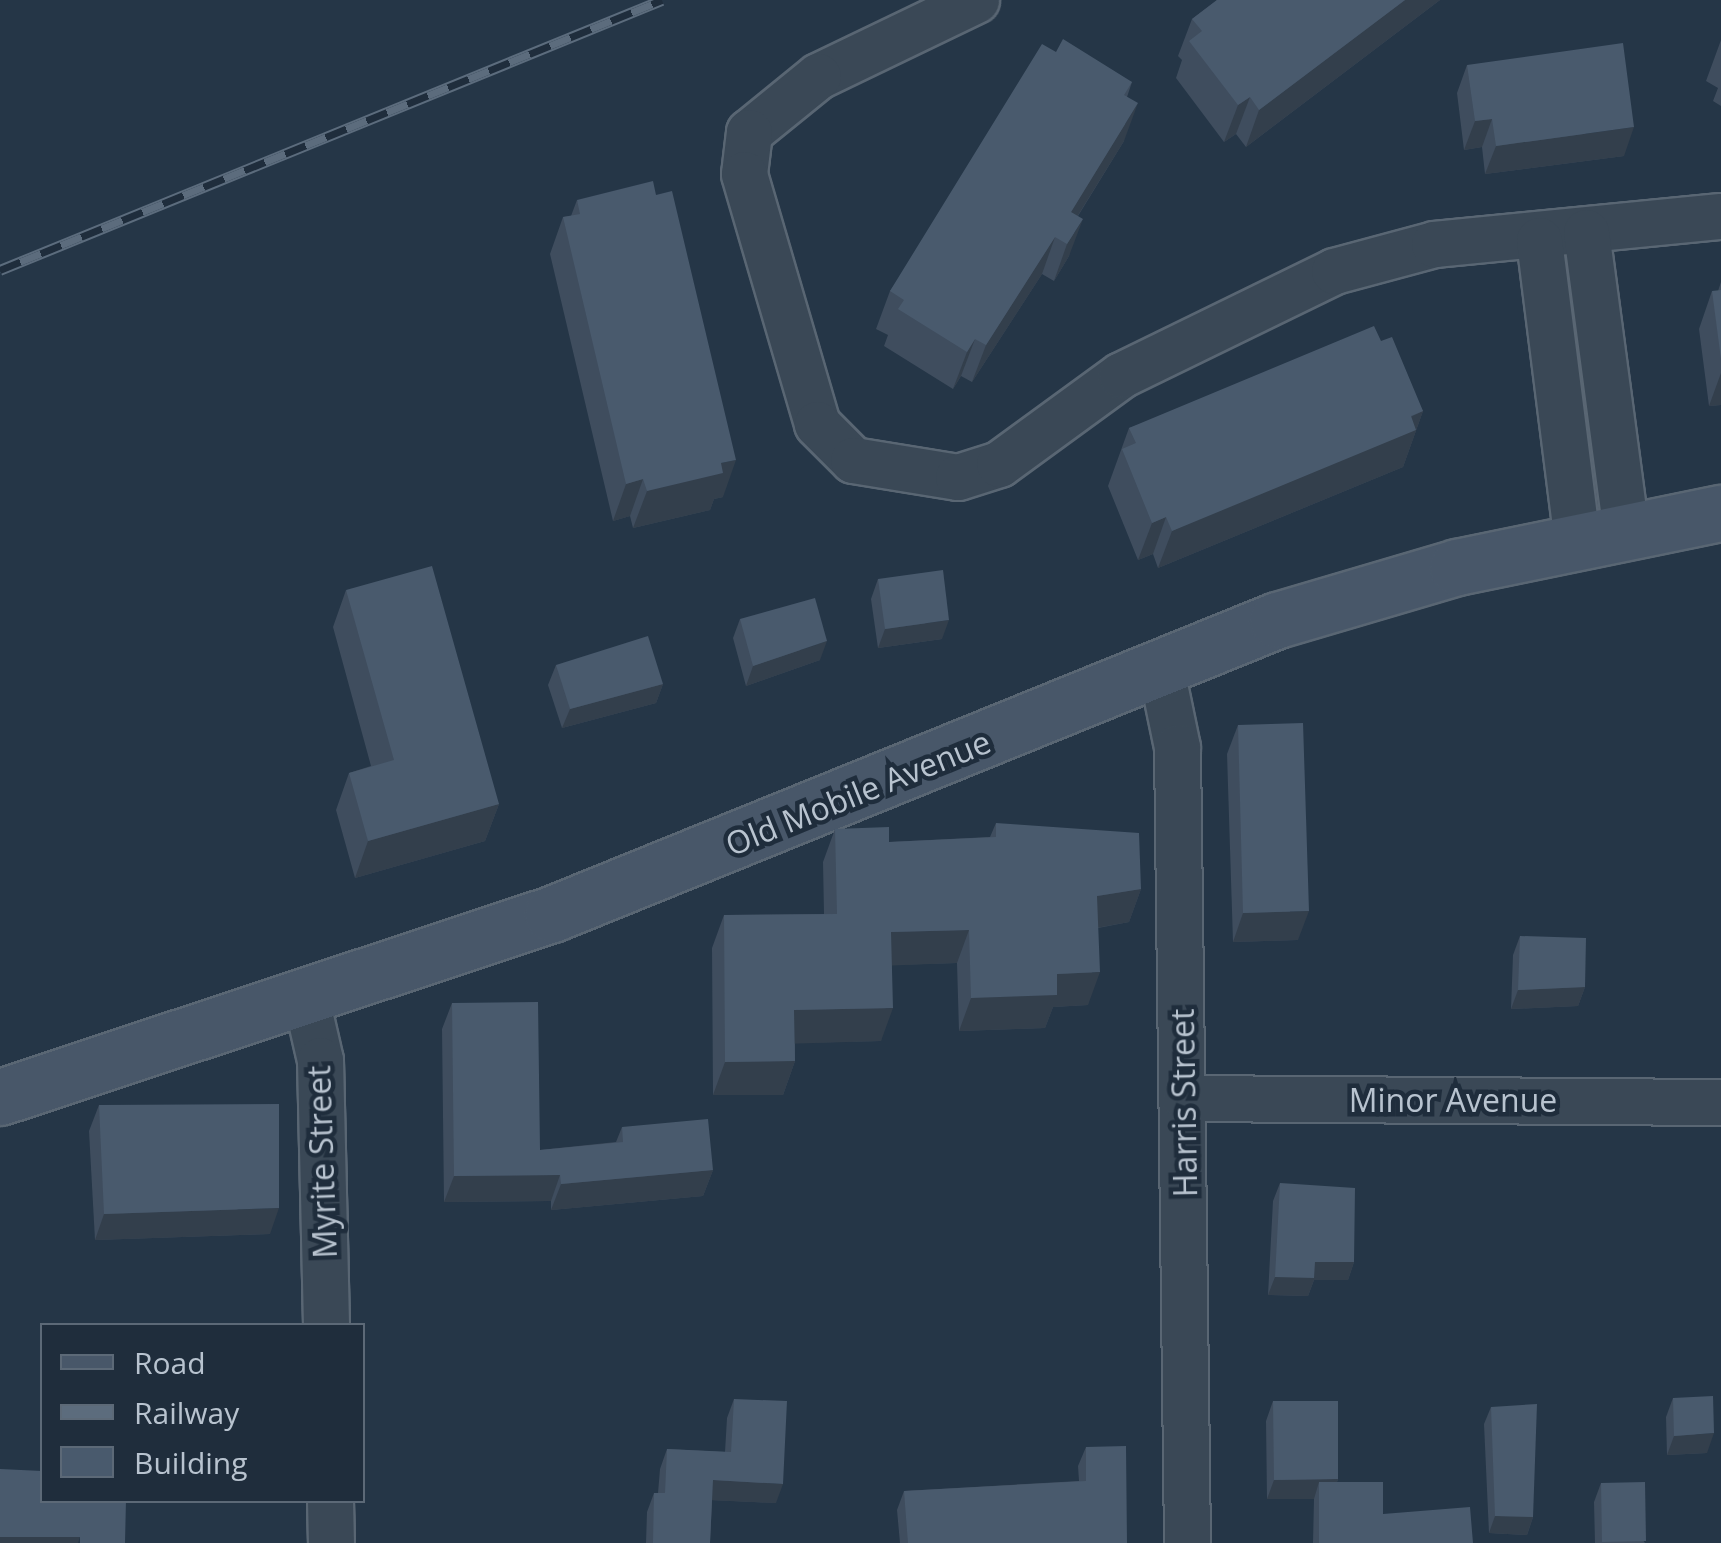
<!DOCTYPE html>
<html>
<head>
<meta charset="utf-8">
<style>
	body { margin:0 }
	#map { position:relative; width:1721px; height:1543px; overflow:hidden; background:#253647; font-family:"Open Sans",sans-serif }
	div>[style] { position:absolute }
	.roads { filter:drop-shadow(2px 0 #596673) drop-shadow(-2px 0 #596673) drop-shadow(0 2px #596673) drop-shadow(0 -2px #596673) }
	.minor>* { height:45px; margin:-22.5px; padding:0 22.5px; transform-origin:22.5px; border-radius:22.5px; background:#3a4856 }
	.secondary>* { height:55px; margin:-27.5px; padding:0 27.5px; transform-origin:27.5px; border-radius:27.5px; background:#485769 }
	.rail>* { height:11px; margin-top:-5.5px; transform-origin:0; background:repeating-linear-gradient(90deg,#1f2d3c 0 22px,#5c6c7d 0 44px); box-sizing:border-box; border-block:2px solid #5c6c7d }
	.wall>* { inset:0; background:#3f4d5e }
	.shaded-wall>* { inset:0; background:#333f4c }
	.building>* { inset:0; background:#495a6d }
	span { translate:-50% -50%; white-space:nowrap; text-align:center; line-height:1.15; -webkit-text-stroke:9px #1f2d3c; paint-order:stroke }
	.street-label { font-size:32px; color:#b8c3cf }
	.legend { position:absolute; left:40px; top:1323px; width:325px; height:180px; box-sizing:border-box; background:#1f2d3c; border:2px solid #5c6977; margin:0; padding:12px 18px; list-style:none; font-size:30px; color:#b8c3cf }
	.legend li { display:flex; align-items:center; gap:20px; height:50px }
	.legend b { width:50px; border:2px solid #5c6977 }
</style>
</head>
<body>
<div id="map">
	<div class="roads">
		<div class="minor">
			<i style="left:976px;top:0;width:175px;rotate:154.3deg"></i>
			<i style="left:818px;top:76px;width:89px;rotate:140.9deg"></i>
			<i style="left:749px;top:132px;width:42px;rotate:96.8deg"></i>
			<i style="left:744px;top:174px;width:260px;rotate:73.7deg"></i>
			<i style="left:817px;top:424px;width:51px;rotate:45deg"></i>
			<i style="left:853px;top:460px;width:106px;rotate:9.2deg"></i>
			<i style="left:958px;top:477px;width:43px;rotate:-17.6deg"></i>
			<i style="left:999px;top:464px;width:151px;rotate:-36.1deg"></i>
			<i style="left:1121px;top:375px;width:237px;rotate:-26deg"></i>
			<i style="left:1334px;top:271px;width:104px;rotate:-15.1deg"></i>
			<i style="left:1434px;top:244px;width:288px;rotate:-5.6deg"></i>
			<i style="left:1586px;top:232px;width:301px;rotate:82.4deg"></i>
			<i style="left:1539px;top:240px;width:302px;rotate:82.8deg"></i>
			<i style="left:1160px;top:665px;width:84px;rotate:78.3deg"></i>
			<i style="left:1177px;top:747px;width:796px;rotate:89.28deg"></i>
			<i style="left:306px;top:999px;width:63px;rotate:77.1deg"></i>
			<i style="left:320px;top:1060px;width:266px;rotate:88.7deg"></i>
			<i style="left:1185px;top:1098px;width:536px;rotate:0.43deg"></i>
			<i style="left:330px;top:1500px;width:43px;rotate:88.7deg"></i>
		</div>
		<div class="secondary">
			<i style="left:0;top:1097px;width:582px;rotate:-18.34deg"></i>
			<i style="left:552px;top:914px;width:782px;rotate:-22.07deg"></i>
			<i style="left:1277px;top:620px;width:188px;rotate:-16.4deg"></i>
			<i style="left:1457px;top:567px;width:269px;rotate:-11.6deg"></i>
		</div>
	</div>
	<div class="rail">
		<i style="left:0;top:270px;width:715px;rotate:-22.19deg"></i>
	</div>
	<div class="wall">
		<i style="clip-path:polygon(1217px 0,1440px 0,1246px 147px,1236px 134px,1224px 142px,1176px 78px,1182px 60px,1178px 56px,1192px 19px)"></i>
		<i style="clip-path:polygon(1721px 40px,1721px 106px,1713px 101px,1718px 88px,1706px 81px)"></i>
		<i style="clip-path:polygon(1056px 52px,1132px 82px,1127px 97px,1124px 141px,1078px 216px,1069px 256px,1054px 281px,1042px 274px,972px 382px,961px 376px,953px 389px,884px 346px,888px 335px,876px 329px,890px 291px)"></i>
		<i style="clip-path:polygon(1467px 65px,1624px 156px,1485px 174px,1482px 147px,1464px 150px,1457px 93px)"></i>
		<i style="clip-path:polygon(577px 200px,723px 497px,714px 499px,710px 510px,633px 528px,630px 516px,613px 521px,550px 254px,563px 217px,571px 216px)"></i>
		<i style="clip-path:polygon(1721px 282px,1721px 405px,1709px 406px,1699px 329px,1712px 291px,1718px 291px)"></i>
		<i style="clip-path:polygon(1381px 341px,1423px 411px,1403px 467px,1158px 568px,1153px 554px,1138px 560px,1108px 486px,1129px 428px)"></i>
		<i style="clip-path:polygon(878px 579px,942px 639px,878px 648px,871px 599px)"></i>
		<i style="clip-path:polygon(346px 590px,499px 804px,485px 841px,355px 878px,336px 810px,349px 773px,371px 766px,333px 627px)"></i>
		<i style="clip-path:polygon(740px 619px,820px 660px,746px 686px,733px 638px)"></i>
		<i style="clip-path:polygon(556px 665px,663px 684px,656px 703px,562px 728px,548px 685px)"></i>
		<i style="clip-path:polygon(1238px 725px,1298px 940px,1233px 942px,1227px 754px)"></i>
		<i style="clip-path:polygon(996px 823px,1141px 889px,1129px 922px,1098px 928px,1088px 1005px,1053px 1007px,1045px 1028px,959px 1031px,957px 963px,892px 965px,881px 1041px,795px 1043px,795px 1061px,783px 1095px,713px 1095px,712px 948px,724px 915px,824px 914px,823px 862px,835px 829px,889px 842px,990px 837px)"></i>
		<i style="clip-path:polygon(1520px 936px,1585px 987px,1578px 1006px,1511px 1009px,1513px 955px)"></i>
		<i style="clip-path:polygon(452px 1003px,540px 1150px,616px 1142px,622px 1127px,713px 1170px,703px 1196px,551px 1210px,551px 1201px,444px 1202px,442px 1029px)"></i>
		<i style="clip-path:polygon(99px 1105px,270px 1234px,95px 1240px,89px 1131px)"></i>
		<i style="clip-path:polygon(1280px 1183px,1354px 1262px,1348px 1280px,1314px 1280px,1308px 1296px,1268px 1295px,1273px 1201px)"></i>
		<i style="clip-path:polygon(1673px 1398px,1707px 1453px,1667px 1455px,1666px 1417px)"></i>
		<i style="clip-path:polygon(734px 1399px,776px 1503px,712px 1500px,710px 1543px,646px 1543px,647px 1512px,654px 1493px,658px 1493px,660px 1469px,667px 1449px,725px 1452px,727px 1418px)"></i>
		<i style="clip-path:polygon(1273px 1401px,1338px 1479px,1337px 1482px,1383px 1514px,1473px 1543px,1313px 1543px,1314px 1499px,1267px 1499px,1266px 1421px)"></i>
		<i style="clip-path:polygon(1491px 1407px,1533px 1517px,1527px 1535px,1489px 1533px,1484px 1424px)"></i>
		<i style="clip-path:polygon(1086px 1447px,1127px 1543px,900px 1543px,897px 1510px,904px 1491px,1079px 1481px,1078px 1466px)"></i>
		<i style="clip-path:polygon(1601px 1483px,1645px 1543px,1595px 1543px,1594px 1502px)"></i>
	</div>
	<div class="shaded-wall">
		<i style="clip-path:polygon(1405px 0,1440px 0,1246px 147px,1259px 110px)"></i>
		<i style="clip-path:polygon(1250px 97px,1236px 134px,1224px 142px,1238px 105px)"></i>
		<i style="clip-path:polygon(1138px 103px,1124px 141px,1062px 241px,1071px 212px)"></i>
		<i style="clip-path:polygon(1492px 119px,1482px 147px,1464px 150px,1475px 121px)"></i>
		<i style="clip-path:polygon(1634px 127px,1624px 156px,1485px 174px,1496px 146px)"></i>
		<i style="clip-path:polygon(1083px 219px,1069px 256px,1054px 281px,1067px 244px)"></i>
		<i style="clip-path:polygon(1055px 237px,1042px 274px,972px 382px,986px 345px)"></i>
		<i style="clip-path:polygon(975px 339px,961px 376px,953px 389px,967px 352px)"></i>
		<i style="clip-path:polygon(1721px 373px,1721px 405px,1709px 406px)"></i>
		<i style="clip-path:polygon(1423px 411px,1403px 467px,1158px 568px,1172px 531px)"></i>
		<i style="clip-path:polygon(736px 460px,723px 497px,714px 499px,710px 510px,633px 528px,647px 491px,721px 463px)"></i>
		<i style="clip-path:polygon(643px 479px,630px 516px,613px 521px,626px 484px)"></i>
		<i style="clip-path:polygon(1166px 517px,1153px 554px,1138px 560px,1152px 523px)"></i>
		<i style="clip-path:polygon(949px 620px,942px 639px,878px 648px,885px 629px)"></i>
		<i style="clip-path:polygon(827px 641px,820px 660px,746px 686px,753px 666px)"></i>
		<i style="clip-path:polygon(663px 684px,656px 703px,562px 728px,570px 709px)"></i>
		<i style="clip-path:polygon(499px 804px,485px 841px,355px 878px,368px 841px)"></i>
		<i style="clip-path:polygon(1141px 889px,1129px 922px,1085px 930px,1097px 896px)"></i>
		<i style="clip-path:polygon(1309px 911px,1298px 940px,1233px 942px,1243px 913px)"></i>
		<i style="clip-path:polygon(969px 930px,957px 963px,879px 966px,891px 932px)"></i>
		<i style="clip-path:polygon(1100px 972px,1088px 1005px,1053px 1007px,1045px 1028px,959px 1031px,971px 998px,1057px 974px)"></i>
		<i style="clip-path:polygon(1585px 987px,1578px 1006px,1511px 1009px,1518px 990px)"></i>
		<i style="clip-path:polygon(893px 1008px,881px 1041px,782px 1044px,794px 1010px)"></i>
		<i style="clip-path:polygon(795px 1061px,783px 1095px,713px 1095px,725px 1062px)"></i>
		<i style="clip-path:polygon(713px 1170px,703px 1196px,551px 1210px,561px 1184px)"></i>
		<i style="clip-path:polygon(560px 1175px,551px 1201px,444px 1202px,454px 1176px)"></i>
		<i style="clip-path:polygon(279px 1208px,270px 1234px,95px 1240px,104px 1214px)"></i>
		<i style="clip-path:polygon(1315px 1262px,1354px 1262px,1348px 1280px,1314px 1280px,1308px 1296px,1268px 1295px,1275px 1277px)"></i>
		<i style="clip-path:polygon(1714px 1433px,1707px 1453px,1667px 1455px,1674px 1436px)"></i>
		<i style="clip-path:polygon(1338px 1479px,1331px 1498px,1319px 1482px,1314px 1499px,1267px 1499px,1274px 1480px)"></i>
		<i style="clip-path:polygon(713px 1480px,783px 1484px,776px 1503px,706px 1500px)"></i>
		<i style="clip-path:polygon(1495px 1516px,1533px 1517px,1527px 1535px,1489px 1533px)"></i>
		<i style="clip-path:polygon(0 1537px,80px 1537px,78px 1543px,0 1543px)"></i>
	</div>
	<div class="building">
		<i style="clip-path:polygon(1217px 0,1405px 0,1259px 110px,1250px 97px,1238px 105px,1189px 41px,1202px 31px,1192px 19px)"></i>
		<i style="clip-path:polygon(1063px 39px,1132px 82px,1124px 95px,1138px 103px,1071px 212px,1083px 219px,1067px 244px,1055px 237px,986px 345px,975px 339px,967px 352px,898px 309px,904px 300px,890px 291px,1042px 44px,1056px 52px)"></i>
		<i style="clip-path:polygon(1623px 43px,1634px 127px,1496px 146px,1492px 119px,1475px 121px,1467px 65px)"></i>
		<i style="clip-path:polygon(653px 181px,656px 195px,672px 191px,736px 460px,721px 463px,723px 473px,647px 491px,643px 479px,626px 484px,563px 217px,580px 214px,577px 200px)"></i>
		<i style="clip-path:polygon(1721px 290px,1721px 359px,1712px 291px)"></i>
		<i style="clip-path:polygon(1374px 326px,1381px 341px,1392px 337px,1423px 411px,1411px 416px,1416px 430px,1172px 531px,1166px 517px,1152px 523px,1122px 449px,1136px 443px,1129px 428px)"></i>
		<i style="clip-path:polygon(432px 566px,499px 804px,368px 841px,349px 773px,394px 760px,346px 590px)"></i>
		<i style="clip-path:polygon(943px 570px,949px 620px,885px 629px,878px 579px)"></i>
		<i style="clip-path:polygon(815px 598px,827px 641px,753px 666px,740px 619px)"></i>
		<i style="clip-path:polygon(648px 636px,663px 684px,570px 709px,556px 665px)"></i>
		<i style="clip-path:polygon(1303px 723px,1309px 911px,1243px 913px,1238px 725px)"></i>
		<i style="clip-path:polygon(996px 823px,1139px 833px,1141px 889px,1097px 896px,1100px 972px,1057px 974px,1057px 995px,971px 998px,969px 930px,891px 932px,893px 1008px,794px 1010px,795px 1061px,725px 1062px,724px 915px,837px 914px,835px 829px,889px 827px,889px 842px,996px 837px)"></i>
		<i style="clip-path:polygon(1520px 936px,1586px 938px,1585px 987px,1518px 990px)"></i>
		<i style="clip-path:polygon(538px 1002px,540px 1150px,623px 1142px,622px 1127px,708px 1119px,713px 1170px,561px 1184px,560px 1175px,454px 1176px,452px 1003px)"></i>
		<i style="clip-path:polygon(279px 1104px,279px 1208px,104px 1214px,99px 1105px)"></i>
		<i style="clip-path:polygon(1280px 1183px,1355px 1188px,1354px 1262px,1315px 1262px,1314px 1278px,1275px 1277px)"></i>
		<i style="clip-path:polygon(1713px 1396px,1714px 1433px,1674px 1436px,1673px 1398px)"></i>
		<i style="clip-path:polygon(734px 1399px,787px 1401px,783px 1484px,713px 1480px,710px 1543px,653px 1543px,654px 1493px,665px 1493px,667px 1449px,731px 1452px)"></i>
		<i style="clip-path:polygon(1273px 1401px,1338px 1401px,1338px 1479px,1274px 1480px)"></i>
		<i style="clip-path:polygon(1537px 1404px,1533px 1517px,1495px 1516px,1491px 1407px)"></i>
		<i style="clip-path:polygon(1126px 1446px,1127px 1543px,908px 1543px,904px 1491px,1086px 1481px,1086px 1447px)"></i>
		<i style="clip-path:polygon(0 1469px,42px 1471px,42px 1500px,126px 1500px,125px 1543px,80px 1543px,80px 1537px,0 1537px)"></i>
		<i style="clip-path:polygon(1319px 1482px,1383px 1482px,1383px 1514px,1470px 1507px,1473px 1543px,1319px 1543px)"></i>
		<i style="clip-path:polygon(1645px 1482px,1646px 1541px,1602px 1542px,1601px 1483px)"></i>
	</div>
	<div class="street-label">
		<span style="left:858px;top:793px;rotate:-22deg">Old Mobile Avenue</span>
		<span style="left:1453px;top:1100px">Minor Avenue</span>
		<span style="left:1184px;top:1103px;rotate:-91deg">Harris Street</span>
		<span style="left:322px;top:1162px;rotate:-92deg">Myrite Street</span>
	</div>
	<ul class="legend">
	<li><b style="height:12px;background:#485769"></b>Road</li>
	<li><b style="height:12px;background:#5c6c7d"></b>Railway</li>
	<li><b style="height:28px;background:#495a6d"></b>Building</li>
	</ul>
</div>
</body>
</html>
